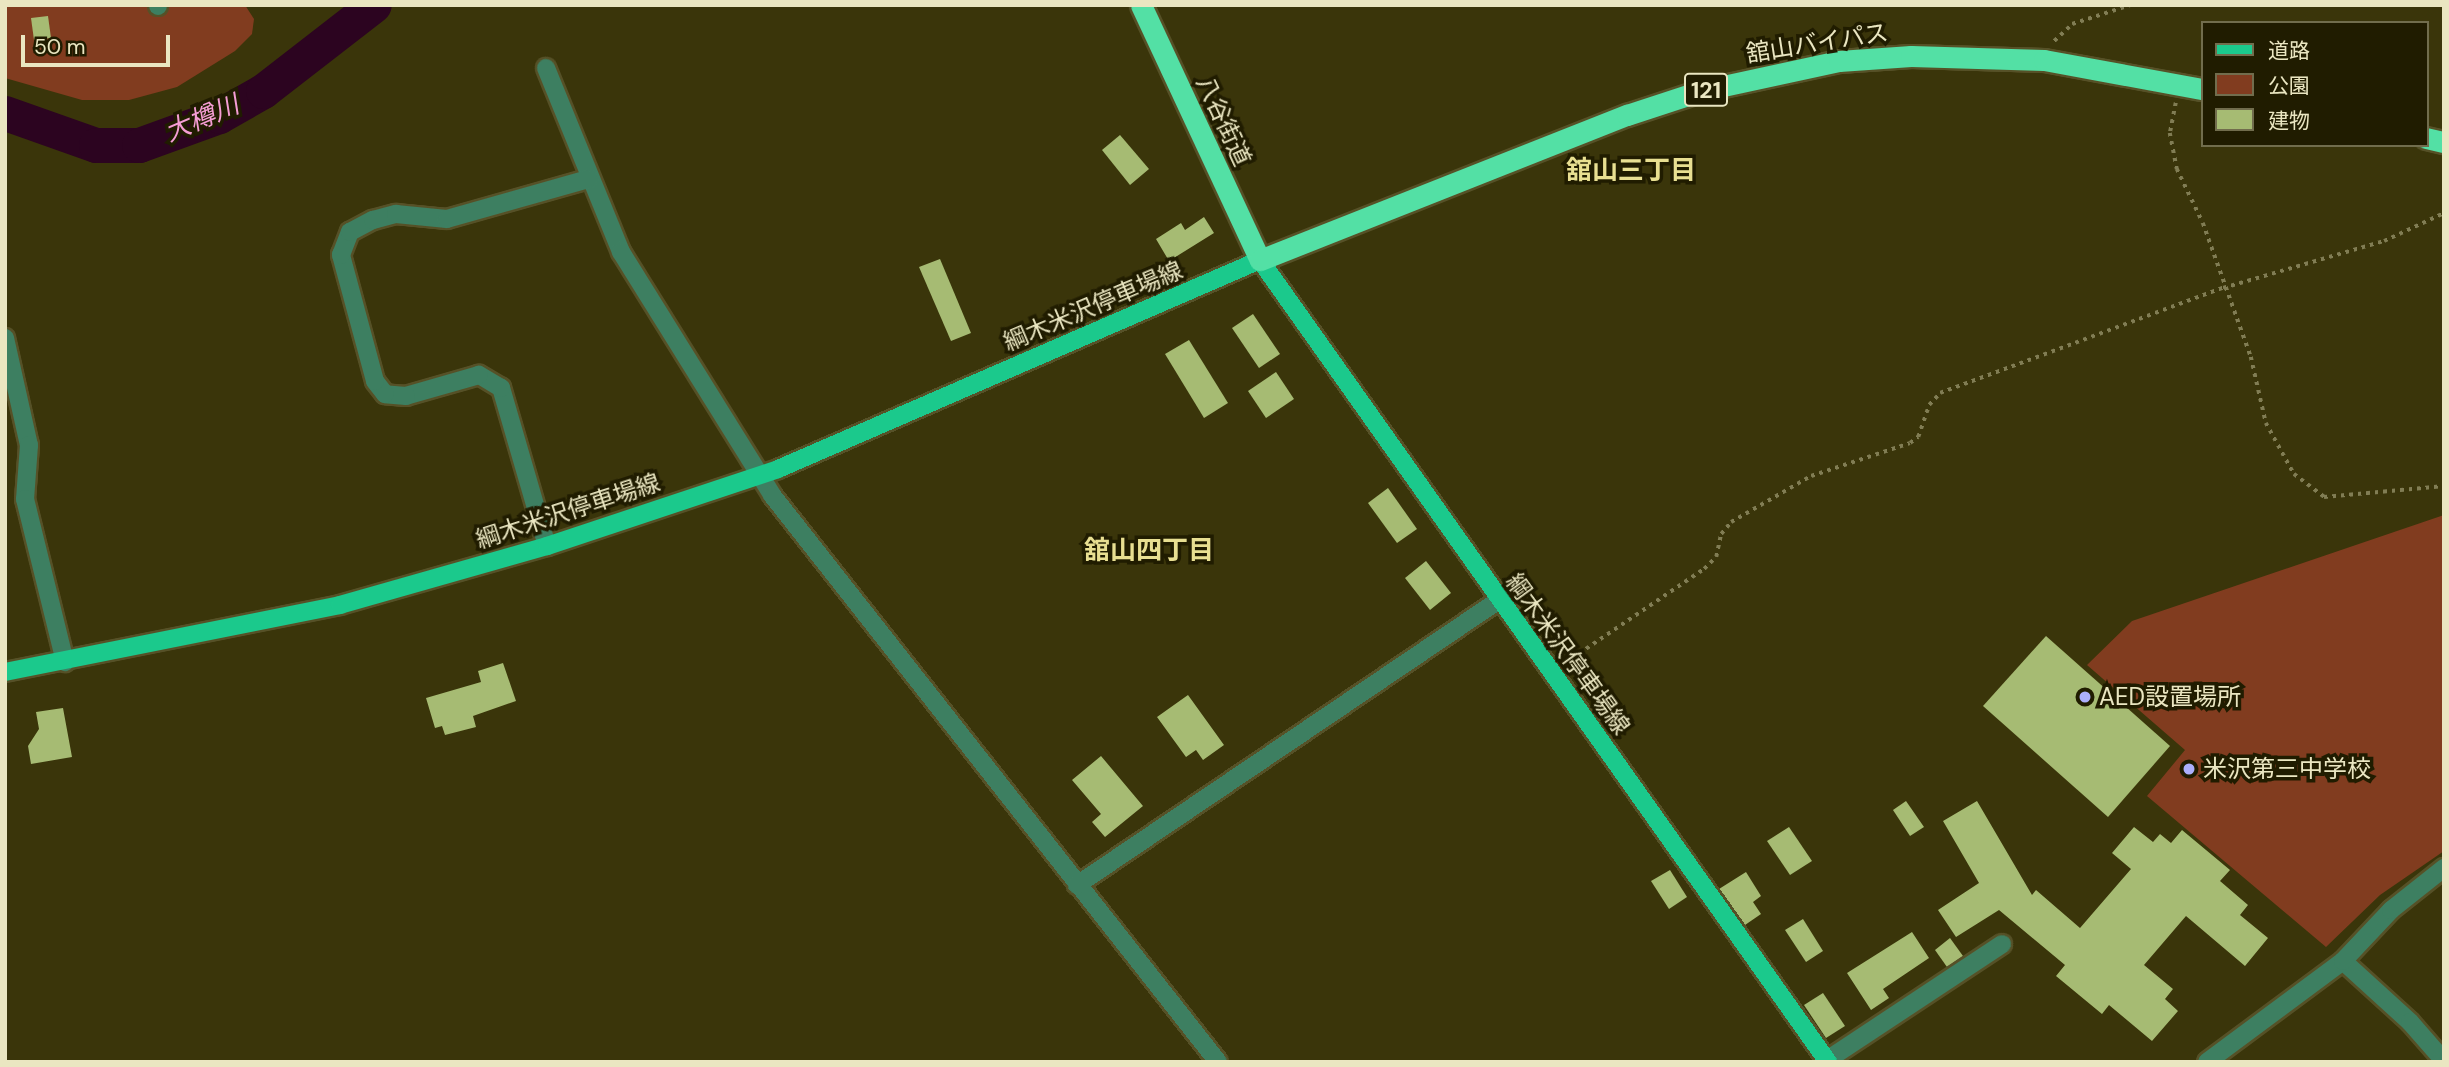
<!DOCTYPE html>
<html>
<head>
<meta charset="utf-8">
<style>
	body { margin:0 }
	#map { position:relative; width:2449px; height:1067px; overflow:hidden; background:#3a350a; font-family:"DM Sans","Noto Sans JP",sans-serif }
	div>[style] { position:absolute }
	.green>* { inset:0; background:#813c1f }
	.river>* { height:35px; margin:-17.5px; padding:0 17.5px; transform-origin:17.5px; border-radius:17.5px; background:#2c0420 }
	.building>* { inset:0; background:#a6bb73 }
	.path>* { height:3.5px; margin-top:-1.75px; transform-origin:0; background:repeating-linear-gradient(90deg,#817d54 0 3.5px,transparent 0 8.5px) }
	.roads { filter:drop-shadow(2px 0 #565127) drop-shadow(-2px 0 #565127) drop-shadow(0 2px #565127) drop-shadow(0 -2px #565127) }
	.minor>* { height:18px; margin:-9px; padding:0 9px; transform-origin:9px; border-radius:9px; background:#3d7f61 }
	.major>* { height:18px; margin:-9px; padding:0 9px; transform-origin:9px; border-radius:9px; background:#1bc98c }
	.highway>* { height:21px; margin:-10.5px; padding:0 10.5px; transform-origin:10.5px; border-radius:10.5px; background:#53e0a5 }
	.dots>* { width:19px; height:19px; translate:-50% -50%; box-sizing:border-box; border:4px solid #201c00; border-radius:50% }
	span { translate:-50% -50%; white-space:nowrap; text-align:center; line-height:1.15; -webkit-text-stroke:7px #201c00; paint-order:stroke }
	.shield-label span { padding:2px 5px; background:#201c00; border:2px solid; border-radius:5px; -webkit-text-stroke-width:0 }
	.shield-label { font-size:23px; color:#eae6c1; font-weight:700 }
	.street-label { font-size:24px; color:#eae6c1 }
	.poi-label { font-size:24px; color:#eae6c1 }
	.left { translate:0 -50%; text-align:left }
	.water-label { font-size:26px; color:#f59dd4; font-style:italic }
	.neighbourhood-label { font-size:26px; color:#e8df91; font-weight:700 }
	.frame { position:absolute; inset:0; border:7px solid #eae6c1; pointer-events:none }
	.legend { position:absolute; left:2201px; top:21px; width:228px; height:126px; box-sizing:border-box; background:#201c00; border:2px solid #716d4d; margin:0; padding:9px 12px; list-style:none; font-size:21px; color:#eae6c1 }
	.legend li { display:flex; align-items:center; gap:14px; height:35px }
	.legend b { width:35px; border:2px solid #716d4d }
	.scale { position:absolute; left:21px; top:35px; width:149px; height:32px; box-sizing:border-box; border:4px solid #eae6c1; border-top:0; padding-left:9px; font-size:21px; line-height:24px; white-space:nowrap; color:#eae6c1; -webkit-text-stroke:5px #201c00; paint-order:stroke }
</style>
</head>
<body>
<div id="map">
	<div class="green">
		<i style="clip-path:polygon(5px 5px,245px 5px,254px 19px,252px 34px,235px 51px,177px 87px,129px 100px,82px 100px,5px 78px)"></i>
		<i style="clip-path:polygon(2444px 515px,2444px 851px,2380px 895px,2326px 947px,2147px 796px,2185px 750px,2087px 665px,2132px 621px)"></i>
	</div>
	<div class="river">
		<i style="left:5px;top:113px;width:96px;rotate:19.4deg"></i>
		<i style="left:96px;top:145px;width:43px"></i>
		<i style="left:139px;top:145px;width:85px;rotate:-19.9deg"></i>
		<i style="left:219px;top:116px;width:51px;rotate:-29.6deg"></i>
		<i style="left:263px;top:91px;width:140px;rotate:-37.8deg"></i>
	</div>
	<div class="building">
		<i style="clip-path:polygon(48px 16px,51px 38px,34px 40px,31px 18px)"></i>
		<i style="clip-path:polygon(1120px 135px,1149px 169px,1130px 185px,1102px 150px)"></i>
		<i style="clip-path:polygon(1204px 217px,1214px 233px,1169px 261px,1156px 239px,1181px 223px,1185px 230px)"></i>
		<i style="clip-path:polygon(940px 259px,971px 333px,951px 341px,919px 267px)"></i>
		<i style="clip-path:polygon(1253px 314px,1280px 354px,1259px 368px,1232px 328px)"></i>
		<i style="clip-path:polygon(1189px 340px,1228px 403px,1204px 418px,1165px 354px)"></i>
		<i style="clip-path:polygon(1276px 372px,1294px 399px,1266px 418px,1248px 391px)"></i>
		<i style="clip-path:polygon(1388px 488px,1417px 529px,1397px 543px,1368px 503px)"></i>
		<i style="clip-path:polygon(1426px 561px,1451px 593px,1430px 610px,1405px 578px)"></i>
		<i style="clip-path:polygon(2046px 636px,2170px 746px,2108px 817px,1983px 706px)"></i>
		<i style="clip-path:polygon(503px 663px,516px 701px,473px 716px,476px 727px,445px 735px,442px 726px,435px 728px,426px 698px,481px 682px,478px 671px)"></i>
		<i style="clip-path:polygon(1188px 695px,1224px 745px,1203px 760px,1196px 750px,1186px 757px,1157px 717px)"></i>
		<i style="clip-path:polygon(63px 708px,72px 757px,31px 764px,28px 746px,39px 729px,36px 712px)"></i>
		<i style="clip-path:polygon(1101px 756px,1143px 806px,1105px 837px,1092px 822px,1101px 814px,1072px 780px)"></i>
		<i style="clip-path:polygon(1906px 801px,1924px 827px,1910px 836px,1893px 810px)"></i>
		<i style="clip-path:polygon(1977px 801px,2032px 895px,2036px 890px,2080px 928px,2131px 869px,2112px 853px,2134px 827px,2153px 842px,2160px 834px,2171px 843px,2182px 830px,2230px 870px,2220px 881px,2248px 905px,2240px 915px,2268px 938px,2245px 966px,2186px 916px,2144px 965px,2173px 989px,2165px 999px,2178px 1011px,2152px 1041px,2109px 1005px,2102px 1014px,2056px 976px,2065px 965px,1999px 910px,1956px 937px,1938px 910px,1979px 883px,1943px 821px)"></i>
		<i style="clip-path:polygon(1789px 827px,1812px 861px,1790px 875px,1767px 841px)"></i>
		<i style="clip-path:polygon(1670px 870px,1687px 897px,1669px 909px,1651px 881px)"></i>
		<i style="clip-path:polygon(1746px 872px,1761px 896px,1753px 902px,1761px 914px,1745px 925px,1719px 889px)"></i>
		<i style="clip-path:polygon(1803px 919px,1823px 951px,1806px 962px,1785px 930px)"></i>
		<i style="clip-path:polygon(1912px 932px,1929px 958px,1883px 989px,1889px 998px,1871px 1010px,1847px 973px)"></i>
		<i style="clip-path:polygon(1950px 938px,1963px 956px,1947px 967px,1935px 950px)"></i>
		<i style="clip-path:polygon(1823px 993px,1845px 1026px,1826px 1038px,1804px 1005px)"></i>
	</div>
	<div class="path">
		<i style="left:2054px;top:41px;width:25px;rotate:-43deg"></i>
		<i style="left:2072px;top:24px;width:61px;rotate:-18.1deg"></i>
		<i style="left:2176px;top:103px;width:31px;rotate:101deg"></i>
		<i style="left:2170px;top:133px;width:37px;rotate:79deg"></i>
		<i style="left:2177px;top:169px;width:60px;rotate:64.3deg"></i>
		<i style="left:2203px;top:223px;width:142px;rotate:70.3deg"></i>
		<i style="left:2251px;top:357px;width:68px;rotate:77.2deg"></i>
		<i style="left:2266px;top:423px;width:58px;rotate:61.2deg"></i>
		<i style="left:2294px;top:474px;width:38px;rotate:37deg"></i>
		<i style="left:2324px;top:497px;width:121px;rotate:-5.2deg"></i>
		<i style="left:1565px;top:663px;width:168px;rotate:-34.1deg"></i>
		<i style="left:1704px;top:569px;width:17px;rotate:-45deg"></i>
		<i style="left:1716px;top:557px;width:24px;rotate:-78deg"></i>
		<i style="left:1721px;top:534px;width:16px;rotate:-50deg"></i>
		<i style="left:1731px;top:522px;width:92px;rotate:-29.9deg"></i>
		<i style="left:1811px;top:476px;width:104px;rotate:-18.4deg"></i>
		<i style="left:1910px;top:443px;width:10px;rotate:-37deg"></i>
		<i style="left:1918px;top:437px;width:34px;rotate:-71deg"></i>
		<i style="left:1929px;top:405px;width:16px;rotate:-47deg"></i>
		<i style="left:1940px;top:393px;width:302px;rotate:-20.4deg"></i>
		<i style="left:2223px;top:288px;width:168px;rotate:-16.3deg"></i>
		<i style="left:2384px;top:241px;width:66px;rotate:-25deg"></i>
	</div>
	<div class="roads">
		<div class="minor">
			<i style="left:158px;top:5px;width:1px;rotate:90deg"></i>
			<i style="left:546px;top:68px;width:199px;rotate:67.8deg"></i>
			<i style="left:621px;top:252px;width:286px;rotate:58.1deg"></i>
			<i style="left:772px;top:495px;width:721px;rotate:51.81deg"></i>
			<i style="left:5px;top:338px;width:110px;rotate:77.4deg"></i>
			<i style="left:29px;top:445px;width:54px;rotate:94.2deg"></i>
			<i style="left:25px;top:499px;width:168px;rotate:76.2deg"></i>
			<i style="left:547px;top:546px;width:165px;rotate:-106.2deg"></i>
			<i style="left:501px;top:388px;width:26px;rotate:-149deg"></i>
			<i style="left:479px;top:375px;width:76px;rotate:164deg"></i>
			<i style="left:406px;top:396px;width:21px;rotate:-175deg"></i>
			<i style="left:385px;top:394px;width:16px;rotate:-128deg"></i>
			<i style="left:375px;top:381px;width:131px;rotate:-105.1deg"></i>
			<i style="left:341px;top:255px;width:25px;rotate:-69deg"></i>
			<i style="left:350px;top:232px;width:26px;rotate:-28deg"></i>
			<i style="left:373px;top:220px;width:24px;rotate:-15deg"></i>
			<i style="left:396px;top:214px;width:51px;rotate:5.6deg"></i>
			<i style="left:447px;top:219px;width:147px;rotate:-15.8deg"></i>
			<i style="left:1077px;top:885px;width:509px;rotate:-34.03deg"></i>
			<i style="left:2343px;top:961px;width:91px;rotate:42.3deg"></i>
			<i style="left:2410px;top:1022px;width:52px;rotate:48.9deg"></i>
			<i style="left:1827px;top:1060px;width:210px;rotate:-33.5deg"></i>
			<i style="left:2207px;top:1062px;width:169px;rotate:-36.6deg"></i>
			<i style="left:2343px;top:961px;width:70px;rotate:-46.7deg"></i>
			<i style="left:2391px;top:910px;width:68px;rotate:-38.4deg"></i>
		</div>
		<div class="major">
			<i style="left:5px;top:672px;width:342px;rotate:-11.3deg"></i>
			<i style="left:340px;top:605px;width:215px;rotate:-15.9deg"></i>
			<i style="left:547px;top:546px;width:243px;rotate:-18.4deg"></i>
			<i style="left:778px;top:469px;width:525px;rotate:-23.44deg"></i>
			<i style="left:1260px;top:260px;width:983px;rotate:54.69deg"></i>
		</div>
		<div class="highway">
			<i style="left:1141px;top:5px;width:281px;rotate:65deg"></i>
			<i style="left:1260px;top:260px;width:395px;rotate:-21.6deg"></i>
			<i style="left:1627px;top:115px;width:77px;rotate:-18.2deg"></i>
			<i style="left:1700px;top:91px;width:142px;rotate:-12.2deg"></i>
			<i style="left:1839px;top:61px;width:72px;rotate:-4deg"></i>
			<i style="left:1911px;top:56px;width:133px;rotate:1.7deg"></i>
			<i style="left:2044px;top:60px;width:161px;rotate:10.4deg"></i>
			<i style="left:2426px;top:138px;width:18px;rotate:13deg"></i>
		</div>
	</div>
	<div class="dots">
		<i style="left:2085px;top:697px;background:#acaffb"></i>
		<i style="left:2189px;top:769px;background:#acaffb"></i>
	</div>
	<div class="shield-label">
		<span style="left:1706px;top:90px">121</span>
	</div>
	<div class="street-label">
		<span style="left:1817px;top:43px;rotate:-9deg">舘山バイパス</span>
		<span style="left:1224px;top:121px;rotate:65deg">八谷街道</span>
		<span style="left:1093px;top:306px;rotate:-23deg">綱木米沢停車場線</span>
		<span style="left:568px;top:511px;rotate:-18deg">綱木米沢停車場線</span>
		<span style="left:1568px;top:654px;rotate:54deg">綱木米沢停車場線</span>
	</div>
	<div class="poi-label">
		<span class="left" style="left:2099px;top:697px">AED設置場所</span>
		<span class="left" style="left:2203px;top:769px">米沢第三中学校</span>
	</div>
	<div class="water-label">
		<span style="left:202px;top:119px;rotate:-23deg">大樽川</span>
	</div>
	<div class="neighbourhood-label">
		<span style="left:1631px;top:171px">舘山三丁目</span>
		<span style="left:1149px;top:551px">舘山四丁目</span>
	</div>
	<div class="frame"></div>
	<ul class="legend">
	<li><b style="height:9px;background:#1bc98c"></b>道路</li>
	<li><b style="height:19px;background:#813c1f"></b>公園</li>
	<li><b style="height:19px;background:#a6bb73"></b>建物</li>
	</ul>
	<div class="scale">50 m</div>
</div>
</body>
</html>
